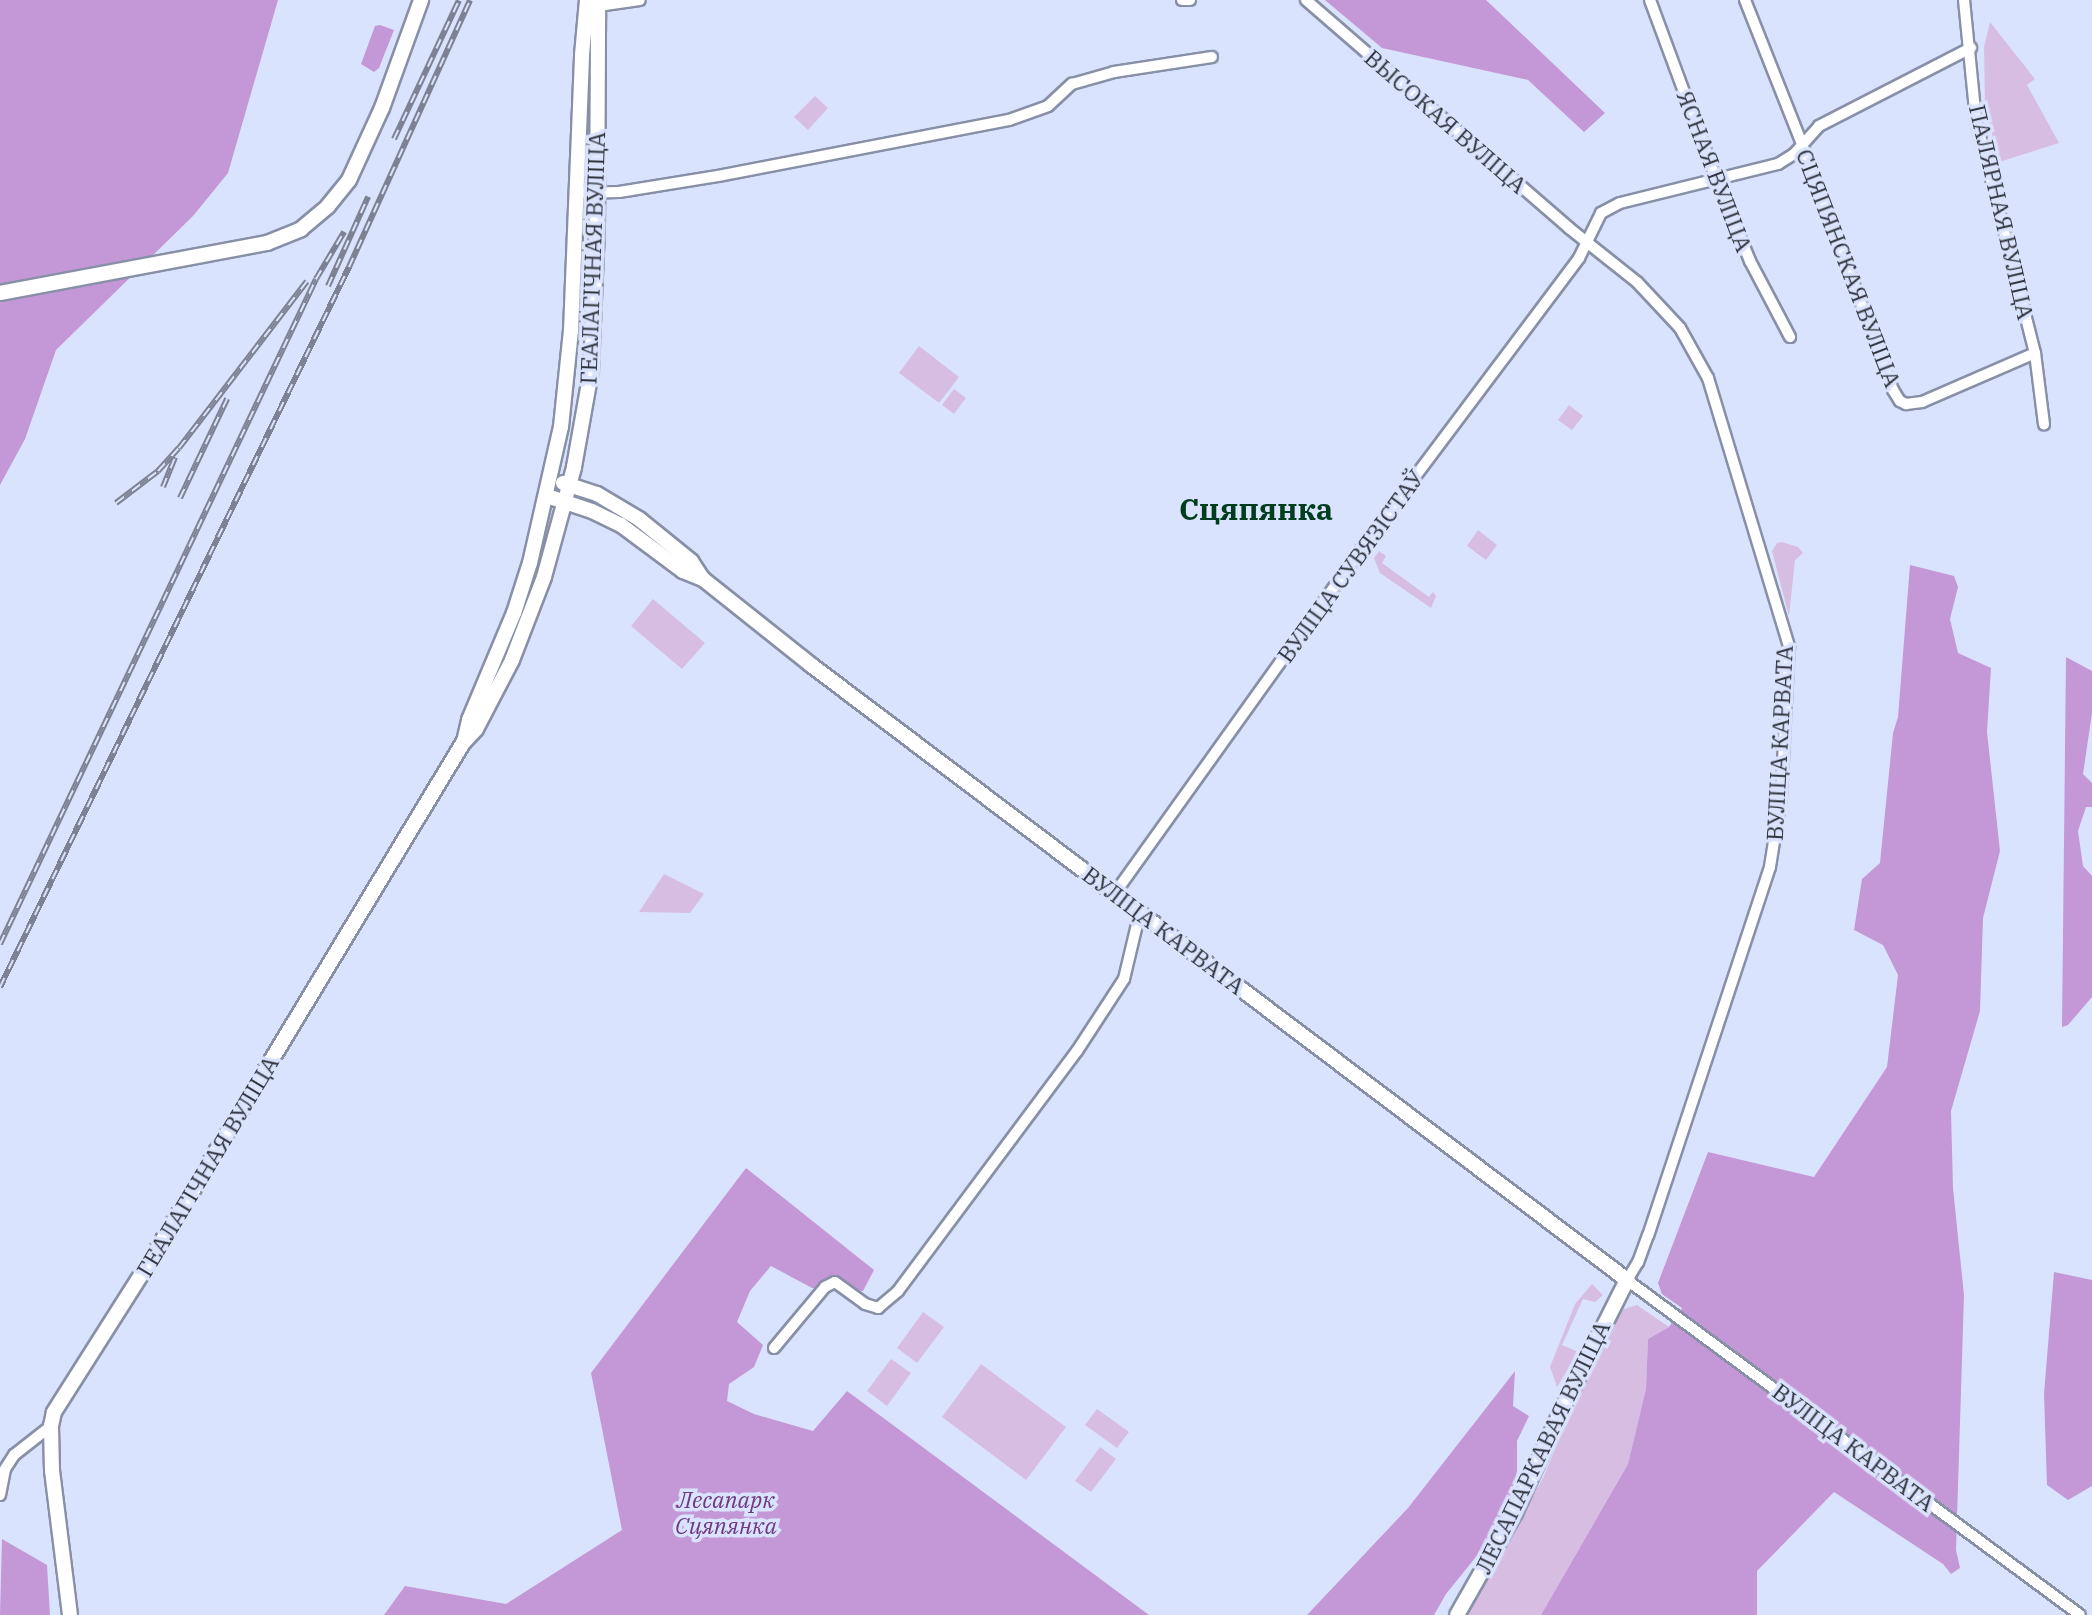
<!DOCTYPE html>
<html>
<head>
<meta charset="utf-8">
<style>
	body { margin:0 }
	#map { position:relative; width:2092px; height:1615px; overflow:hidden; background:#dae3fd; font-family:"IBM Plex Serif",serif }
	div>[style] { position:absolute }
	.green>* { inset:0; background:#d8bde3 }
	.forest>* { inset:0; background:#c498d6 }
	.roads { filter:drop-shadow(2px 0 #8890a8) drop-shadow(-2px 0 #8890a8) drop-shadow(0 2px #8890a8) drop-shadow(0 -2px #8890a8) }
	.street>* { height:10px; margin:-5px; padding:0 5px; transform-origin:5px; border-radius:5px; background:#fff }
	.secondary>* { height:14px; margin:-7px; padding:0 7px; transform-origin:7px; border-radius:7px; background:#fff }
	.rail>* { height:6px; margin-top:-3px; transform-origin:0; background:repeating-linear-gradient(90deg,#dae3fd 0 10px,#7c8293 0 20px); box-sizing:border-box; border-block:2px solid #7c8293 }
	span { translate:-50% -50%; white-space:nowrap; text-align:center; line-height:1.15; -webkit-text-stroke:7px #dae3fd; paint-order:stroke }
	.street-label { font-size:23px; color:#2f333d }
	.park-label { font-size:23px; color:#703983; font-style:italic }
	.district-label { font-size:30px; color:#003d1e; font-weight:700 }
</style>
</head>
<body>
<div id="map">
	<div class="green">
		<i style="clip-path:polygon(1990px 22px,2035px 79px,2027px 85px,2059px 143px,1999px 162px,1985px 106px,1984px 47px)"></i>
		<i style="clip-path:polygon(815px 96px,828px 108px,808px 130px,794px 117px)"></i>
		<i style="clip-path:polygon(919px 346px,959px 377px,939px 403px,899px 373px)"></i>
		<i style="clip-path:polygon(954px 389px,966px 398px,954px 414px,942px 405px)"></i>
		<i style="clip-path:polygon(1569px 405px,1583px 416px,1572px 430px,1558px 420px)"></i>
		<i style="clip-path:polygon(1478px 530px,1497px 545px,1486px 560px,1467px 546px)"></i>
		<i style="clip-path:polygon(1782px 542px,1798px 547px,1803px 553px,1795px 560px,1789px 616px,1772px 551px,1777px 543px)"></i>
		<i style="clip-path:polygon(1379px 551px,1386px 556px,1382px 563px,1429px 597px,1433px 592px,1436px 596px,1431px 608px,1380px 573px,1374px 558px)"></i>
		<i style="clip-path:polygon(653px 599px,705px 643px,682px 669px,631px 626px)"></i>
		<i style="clip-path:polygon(664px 874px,704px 894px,690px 913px,639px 912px)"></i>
		<i style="clip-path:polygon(1592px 1284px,1603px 1295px,1595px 1302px,1583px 1299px,1562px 1345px,1576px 1351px,1576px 1357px,1557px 1387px,1550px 1367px,1575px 1304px)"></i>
		<i style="clip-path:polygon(1637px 1305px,1669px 1327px,1648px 1339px,1646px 1389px,1628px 1464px,1541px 1615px,1467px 1615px,1543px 1478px,1571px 1411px,1621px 1310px)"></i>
		<i style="clip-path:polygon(923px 1312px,944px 1327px,917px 1363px,897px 1348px)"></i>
		<i style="clip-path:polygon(891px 1359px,911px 1373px,887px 1406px,867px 1391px)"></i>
		<i style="clip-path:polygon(981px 1364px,1066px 1427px,1026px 1480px,942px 1417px)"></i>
		<i style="clip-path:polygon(1097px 1409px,1129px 1432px,1117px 1448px,1085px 1425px)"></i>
		<i style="clip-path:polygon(1100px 1447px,1116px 1459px,1091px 1492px,1075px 1481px)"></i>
	</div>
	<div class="forest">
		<i style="clip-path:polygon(0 0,278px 0,228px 173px,193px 216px,56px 350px,25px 439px,0 485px)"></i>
		<i style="clip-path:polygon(1325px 0,1486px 0,1605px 113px,1584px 132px,1528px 80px,1382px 48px)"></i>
		<i style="clip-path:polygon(380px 25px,394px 30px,379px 68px,374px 72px,361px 64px,375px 26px)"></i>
		<i style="clip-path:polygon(1910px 565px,1954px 576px,1958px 587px,1950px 619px,1958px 653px,1991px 668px,1987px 732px,2000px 851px,1983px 918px,1980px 1011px,1951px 1111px,1953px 1188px,1964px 1295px,1956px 1550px,1960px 1568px,1951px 1574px,1943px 1564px,1834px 1492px,1757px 1571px,1757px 1615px,1541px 1615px,1628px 1464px,1646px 1389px,1648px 1339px,1669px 1327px,1682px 1308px,1662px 1294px,1658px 1283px,1708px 1152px,1814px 1177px,1887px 1067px,1898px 975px,1883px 945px,1854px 930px,1862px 879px,1880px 863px,1893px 733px,1898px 717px)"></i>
		<i style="clip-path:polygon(2066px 657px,2092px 671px,2092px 713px,2083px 774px,2092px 783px,2092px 807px,2086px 807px,2078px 831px,2083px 866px,2092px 876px,2092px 997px,2068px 1025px,2062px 1027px)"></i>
		<i style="clip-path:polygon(746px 1168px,874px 1270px,863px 1291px,812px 1288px,771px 1266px,750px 1291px,737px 1322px,763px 1345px,754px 1367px,729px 1384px,727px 1401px,754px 1414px,813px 1431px,847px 1391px,1149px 1615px,384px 1615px,405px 1586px,506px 1604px,622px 1530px,591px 1373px)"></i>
		<i style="clip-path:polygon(2054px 1272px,2092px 1280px,2092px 1486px,2068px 1500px,2047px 1485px,2044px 1394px)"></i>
		<i style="clip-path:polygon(1515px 1371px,1513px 1406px,1529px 1416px,1517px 1441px,1517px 1472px,1508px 1505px,1503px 1516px,1494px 1525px,1488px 1542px,1446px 1594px,1434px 1615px,1307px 1615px,1408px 1508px)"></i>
		<i style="clip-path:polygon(2px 1539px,47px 1565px,50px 1615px,0 1615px)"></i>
	</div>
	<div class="roads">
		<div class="street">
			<i style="left:1182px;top:0;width:8px"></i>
			<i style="left:1306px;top:0;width:348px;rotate:40.9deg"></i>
			<i style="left:1569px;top:228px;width:87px;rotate:38.5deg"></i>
			<i style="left:1637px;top:282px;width:63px;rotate:46.9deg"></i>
			<i style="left:1680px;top:328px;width:57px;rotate:60.8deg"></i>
			<i style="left:1708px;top:378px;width:281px;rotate:73.2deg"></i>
			<i style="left:1789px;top:647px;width:151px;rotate:93deg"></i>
			<i style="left:1781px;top:798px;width:70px;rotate:99.1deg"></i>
			<i style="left:1770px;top:867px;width:388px;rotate:108.3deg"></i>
			<i style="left:1648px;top:1235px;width:29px;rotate:110deg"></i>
			<i style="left:1638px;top:1262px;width:21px;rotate:121deg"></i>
			<i style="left:1627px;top:1280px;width:563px;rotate:36.48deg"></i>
			<i style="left:1650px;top:0;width:190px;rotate:69.7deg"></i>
			<i style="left:1716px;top:178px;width:90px;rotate:67.7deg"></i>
			<i style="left:1750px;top:261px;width:86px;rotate:62.2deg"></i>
			<i style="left:1745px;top:0;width:155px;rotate:68.4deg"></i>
			<i style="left:1802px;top:144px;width:262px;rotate:69.7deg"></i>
			<i style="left:1893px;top:390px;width:13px;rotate:58deg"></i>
			<i style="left:1900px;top:401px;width:7px;rotate:27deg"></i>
			<i style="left:1906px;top:404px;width:16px;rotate:-7deg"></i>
			<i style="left:1922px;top:402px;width:123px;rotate:-23.4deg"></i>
			<i style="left:1964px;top:0;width:121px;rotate:84.3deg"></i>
			<i style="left:1976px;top:120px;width:240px;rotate:75.8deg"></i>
			<i style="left:2035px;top:353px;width:72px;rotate:82.8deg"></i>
			<i style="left:591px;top:3px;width:14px;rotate:8deg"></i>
			<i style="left:605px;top:5px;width:35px;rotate:-8deg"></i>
			<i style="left:576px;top:193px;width:43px;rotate:-1.3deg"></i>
			<i style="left:619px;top:192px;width:100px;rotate:-9.2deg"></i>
			<i style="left:718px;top:176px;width:296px;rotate:-10.9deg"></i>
			<i style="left:1009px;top:120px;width:41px;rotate:-19.7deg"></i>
			<i style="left:1048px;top:106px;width:33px;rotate:-43deg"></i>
			<i style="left:1072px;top:84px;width:44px;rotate:-15.9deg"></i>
			<i style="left:1114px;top:72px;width:99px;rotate:-8.7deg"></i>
			<i style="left:1115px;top:893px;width:432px;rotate:-54.4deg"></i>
			<i style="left:1366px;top:542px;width:355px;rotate:-53.1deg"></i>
			<i style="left:1579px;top:258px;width:50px;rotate:-63.9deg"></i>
			<i style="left:1601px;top:213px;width:21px;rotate:-28deg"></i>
			<i style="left:1620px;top:203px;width:163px;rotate:-13.9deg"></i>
			<i style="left:1778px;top:164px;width:19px;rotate:-32deg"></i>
			<i style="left:1794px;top:154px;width:38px;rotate:-48deg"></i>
			<i style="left:1819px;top:126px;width:171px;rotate:-27.2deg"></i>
			<i style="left:774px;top:1348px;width:80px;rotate:-50.1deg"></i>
			<i style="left:825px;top:1287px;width:11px;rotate:-27deg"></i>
			<i style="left:835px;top:1282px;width:37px;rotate:36deg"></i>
			<i style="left:865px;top:1304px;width:14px;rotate:17deg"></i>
			<i style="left:878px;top:1308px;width:26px;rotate:-40deg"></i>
			<i style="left:898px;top:1291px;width:299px;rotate:-53.3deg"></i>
			<i style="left:1077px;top:1051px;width:86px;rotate:-56.9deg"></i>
			<i style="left:1124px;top:979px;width:69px;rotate:-76.6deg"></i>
			<i style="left:0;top:1495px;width:26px;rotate:-79deg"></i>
			<i style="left:5px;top:1469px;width:17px;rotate:-57deg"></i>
			<i style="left:14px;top:1455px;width:47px;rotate:-38.1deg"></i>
		</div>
		<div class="secondary">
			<i style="left:0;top:293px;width:272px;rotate:-10.6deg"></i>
			<i style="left:267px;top:243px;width:37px;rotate:-22deg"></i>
			<i style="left:301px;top:229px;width:35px;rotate:-40deg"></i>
			<i style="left:328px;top:206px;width:33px;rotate:-51deg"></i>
			<i style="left:349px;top:180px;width:79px;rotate:-65.4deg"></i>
			<i style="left:382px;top:108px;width:115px;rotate:-70.1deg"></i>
			<i style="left:563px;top:483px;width:36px;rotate:18deg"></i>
			<i style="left:597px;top:494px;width:49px;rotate:30.8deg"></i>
			<i style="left:639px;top:519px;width:67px;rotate:38.9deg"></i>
			<i style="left:691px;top:561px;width:20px;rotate:57deg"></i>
			<i style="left:547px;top:496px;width:47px;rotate:18.4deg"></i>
			<i style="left:592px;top:511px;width:32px;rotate:26deg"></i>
			<i style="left:621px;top:525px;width:77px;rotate:36.6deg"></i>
			<i style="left:683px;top:571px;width:22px;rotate:22deg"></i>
			<i style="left:703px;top:579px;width:138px;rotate:38.5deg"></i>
			<i style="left:811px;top:665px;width:1022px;rotate:37deg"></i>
			<i style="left:1627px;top:1280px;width:142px;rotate:116.7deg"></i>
			<i style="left:1563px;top:1407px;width:116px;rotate:114.4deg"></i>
			<i style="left:1515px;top:1513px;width:117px;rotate:119.6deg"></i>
			<i style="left:464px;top:742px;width:23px;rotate:-77deg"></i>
			<i style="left:469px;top:720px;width:116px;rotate:-67.2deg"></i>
			<i style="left:514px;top:613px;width:52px;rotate:-72.3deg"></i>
			<i style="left:530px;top:563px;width:139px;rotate:-77.2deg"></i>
			<i style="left:561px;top:427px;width:97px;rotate:-84.1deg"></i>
			<i style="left:571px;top:331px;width:276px;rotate:-87.7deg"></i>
			<i style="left:582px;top:55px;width:55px;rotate:-84.8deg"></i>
			<i style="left:70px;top:1615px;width:145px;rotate:-97.1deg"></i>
			<i style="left:52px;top:1471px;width:45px;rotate:-91.3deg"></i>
			<i style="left:51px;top:1426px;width:14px;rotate:-78deg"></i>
			<i style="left:54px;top:1412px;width:185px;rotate:-57.6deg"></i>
			<i style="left:153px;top:1256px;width:599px;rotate:-58.86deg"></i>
			<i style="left:463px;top:743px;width:19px;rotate:-47deg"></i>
			<i style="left:476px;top:729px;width:78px;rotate:-62.4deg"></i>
			<i style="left:512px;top:660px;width:89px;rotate:-68.9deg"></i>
			<i style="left:544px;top:577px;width:114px;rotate:-74.7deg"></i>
			<i style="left:574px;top:467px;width:97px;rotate:-79.9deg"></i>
			<i style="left:591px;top:372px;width:143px;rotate:-87.6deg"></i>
			<i style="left:597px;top:229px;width:229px;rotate:-89.7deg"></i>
		</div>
	</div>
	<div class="rail">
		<i style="left:394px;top:139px;width:153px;rotate:-64.9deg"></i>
		<i style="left:328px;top:286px;width:98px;rotate:-65.8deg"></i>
		<i style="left:163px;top:487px;width:32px;rotate:-68deg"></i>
		<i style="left:180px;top:498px;width:110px;rotate:-64.6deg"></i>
		<i style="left:116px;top:503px;width:53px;rotate:-37.3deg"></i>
		<i style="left:158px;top:471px;width:31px;rotate:-48deg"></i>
		<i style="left:179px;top:448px;width:210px;rotate:-52.5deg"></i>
		<i style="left:0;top:944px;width:736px;rotate:-64.58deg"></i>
		<i style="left:316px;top:279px;width:55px;rotate:-59.2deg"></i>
		<i style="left:0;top:987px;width:800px;rotate:-64.14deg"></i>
		<i style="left:349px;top:267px;width:293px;rotate:-65.6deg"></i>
	</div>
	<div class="street-label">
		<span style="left:1446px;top:121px;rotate:41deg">ВЫСОКАЯ ВУЛІЦА</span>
		<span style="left:1715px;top:171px;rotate:69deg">ЯСНАЯ ВУЛІЦА</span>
		<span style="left:2002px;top:212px;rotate:77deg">ПАЛЯРНАЯ ВУЛІЦА</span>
		<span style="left:592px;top:258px;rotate:-88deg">ГЕАЛАГІЧНАЯ ВУЛІЦА</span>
		<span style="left:1849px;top:268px;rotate:69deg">СЦЯПЯНСКАЯ ВУЛІЦА</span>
		<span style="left:1350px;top:566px;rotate:-54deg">ВУЛІЦА СУВЯЗІСТАЎ</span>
		<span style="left:1779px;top:743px;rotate:-87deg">ВУЛІЦА КАРВАТА</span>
		<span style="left:1164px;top:930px;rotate:37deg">ВУЛІЦА КАРВАТА</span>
		<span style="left:207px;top:1166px;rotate:-59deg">ГЕАЛАГІЧНАЯ ВУЛІЦА</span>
		<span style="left:1542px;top:1447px;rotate:-64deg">ЛЕСАПАРКАВАЯ ВУЛІЦА</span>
		<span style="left:1854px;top:1447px;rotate:37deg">ВУЛІЦА КАРВАТА</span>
	</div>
	<div class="park-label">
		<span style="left:726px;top:1512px">Лесапарк<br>Сцяпянка</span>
	</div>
	<div class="district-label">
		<span style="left:1256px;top:509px">Сцяпянка</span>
	</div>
</div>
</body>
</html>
